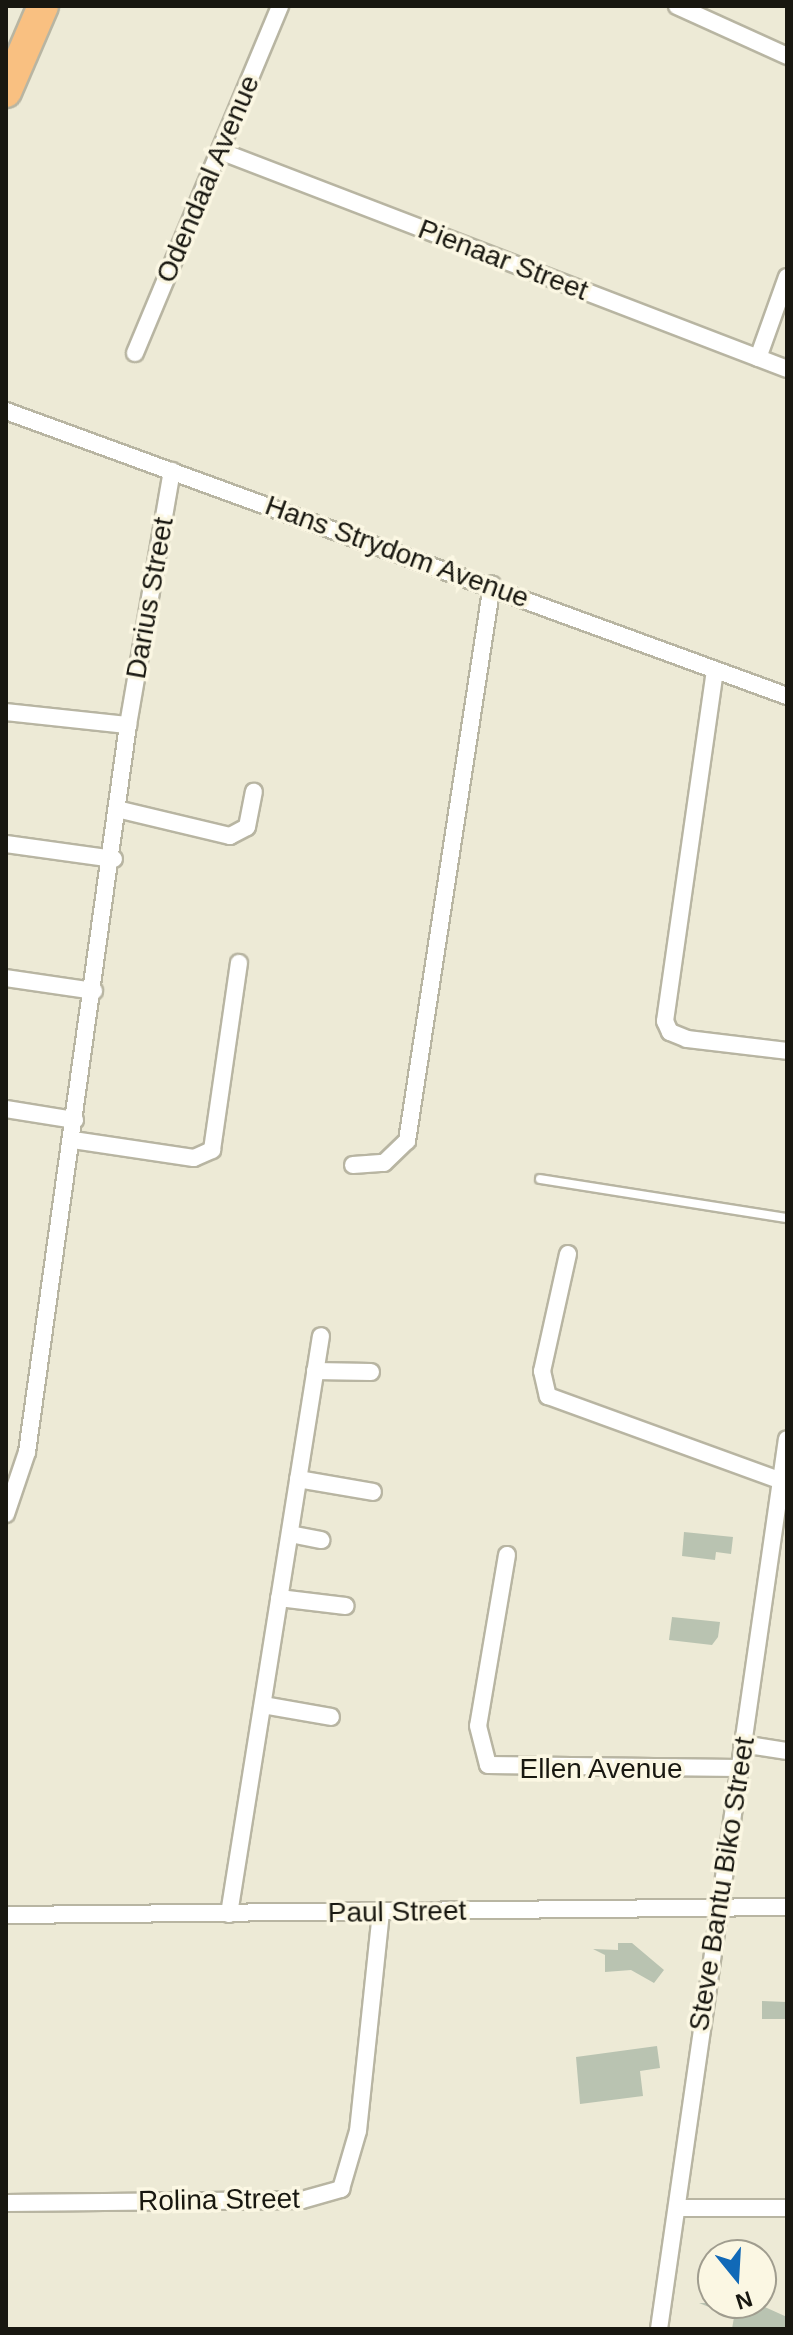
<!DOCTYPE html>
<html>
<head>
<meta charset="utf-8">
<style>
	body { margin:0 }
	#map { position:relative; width:793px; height:2335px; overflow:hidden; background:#edead6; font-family:Helvetica,sans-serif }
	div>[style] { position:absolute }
	.building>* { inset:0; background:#b9c3b1 }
	.roads { filter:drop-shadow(2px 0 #b8b5a2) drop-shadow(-2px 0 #b8b5a2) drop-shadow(0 2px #b8b5a2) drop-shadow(0 -2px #b8b5a2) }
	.service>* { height:8px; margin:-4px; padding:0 4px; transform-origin:4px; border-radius:4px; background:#fff }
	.minor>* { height:16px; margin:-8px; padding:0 8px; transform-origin:8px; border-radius:8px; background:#fff }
	.motorway>* { height:30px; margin:-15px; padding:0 15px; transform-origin:15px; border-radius:15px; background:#f9c081 }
	span { translate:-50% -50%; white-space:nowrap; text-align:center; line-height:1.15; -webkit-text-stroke:7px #fbf7e3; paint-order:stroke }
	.street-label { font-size:28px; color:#181710 }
	.frame { position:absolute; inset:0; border:8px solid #181710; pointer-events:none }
	.north { position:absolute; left:697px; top:2239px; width:80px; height:80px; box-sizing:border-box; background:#fbf7e3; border:2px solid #a09d8f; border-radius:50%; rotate:162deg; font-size:22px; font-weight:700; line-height:32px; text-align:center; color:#181710 }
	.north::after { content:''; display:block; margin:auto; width:28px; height:36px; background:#1169b7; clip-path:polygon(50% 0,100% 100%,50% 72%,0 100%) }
</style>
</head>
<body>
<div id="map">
	<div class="building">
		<i style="clip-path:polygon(684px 1532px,733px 1537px,731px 1554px,716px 1552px,715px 1560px,682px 1556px)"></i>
		<i style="clip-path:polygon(672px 1617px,720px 1622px,718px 1637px,712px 1645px,669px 1640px)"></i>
		<i style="clip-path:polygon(618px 1943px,632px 1943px,664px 1970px,654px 1983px,631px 1970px,605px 1972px,605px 1955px,593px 1949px,618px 1950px)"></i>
		<i style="clip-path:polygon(762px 2001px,787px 2002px,787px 2019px,762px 2019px)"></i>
		<i style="clip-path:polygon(657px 2046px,660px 2068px,640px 2071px,643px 2096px,580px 2104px,576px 2057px)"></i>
		<i style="clip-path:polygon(699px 2303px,756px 2303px,787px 2317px,787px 2329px,732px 2329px,734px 2317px)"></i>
	</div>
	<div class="roads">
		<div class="service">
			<i style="left:540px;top:1179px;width:250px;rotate:9deg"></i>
		</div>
		<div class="minor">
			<i style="left:677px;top:6px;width:121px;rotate:24.4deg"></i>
			<i style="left:220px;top:151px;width:607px;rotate:21.03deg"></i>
			<i style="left:135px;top:353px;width:376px;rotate:-67.3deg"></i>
			<i style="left:758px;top:358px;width:86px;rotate:-70.3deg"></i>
			<i style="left:6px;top:411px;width:831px;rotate:20.05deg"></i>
			<i style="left:715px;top:670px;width:355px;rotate:98.1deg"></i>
			<i style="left:665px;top:1021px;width:12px;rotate:66deg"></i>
			<i style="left:670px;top:1032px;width:18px;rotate:22deg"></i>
			<i style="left:687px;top:1039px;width:101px;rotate:6.8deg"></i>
			<i style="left:6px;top:712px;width:123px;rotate:6.1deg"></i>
			<i style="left:121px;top:810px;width:112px;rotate:13.4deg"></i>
			<i style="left:230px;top:836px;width:19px;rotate:-28deg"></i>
			<i style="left:247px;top:827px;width:36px;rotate:-79deg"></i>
			<i style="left:6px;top:844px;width:109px;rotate:7.9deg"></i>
			<i style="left:6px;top:978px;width:89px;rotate:8.4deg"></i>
			<i style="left:6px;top:1109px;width:70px;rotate:9.1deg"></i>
			<i style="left:73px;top:1140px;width:122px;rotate:8.5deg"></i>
			<i style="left:194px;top:1158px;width:20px;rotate:-24deg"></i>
			<i style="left:212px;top:1150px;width:189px;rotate:-81.8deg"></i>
			<i style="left:353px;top:1165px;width:31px;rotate:-4deg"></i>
			<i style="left:384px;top:1163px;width:32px;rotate:-44deg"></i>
			<i style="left:407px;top:1141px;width:563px;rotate:-81.32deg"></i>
			<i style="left:568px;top:1254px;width:120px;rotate:102.5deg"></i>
			<i style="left:542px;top:1371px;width:26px;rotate:77deg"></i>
			<i style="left:548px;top:1396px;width:248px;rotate:20deg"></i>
			<i style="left:315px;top:1371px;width:56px;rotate:1deg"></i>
			<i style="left:298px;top:1479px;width:76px;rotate:9.8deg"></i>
			<i style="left:6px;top:1514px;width:65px;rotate:-71.3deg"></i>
			<i style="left:27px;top:1452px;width:734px;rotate:-82.09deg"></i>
			<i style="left:128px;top:725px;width:258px;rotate:-80.2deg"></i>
			<i style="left:290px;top:1534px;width:32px;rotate:11deg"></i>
			<i style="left:507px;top:1555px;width:173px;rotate:99.6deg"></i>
			<i style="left:478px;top:1726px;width:40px;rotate:75.6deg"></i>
			<i style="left:488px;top:1765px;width:250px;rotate:0.7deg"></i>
			<i style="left:279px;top:1598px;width:67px;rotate:6.8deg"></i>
			<i style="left:263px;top:1705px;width:69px;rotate:10deg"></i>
			<i style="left:742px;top:1744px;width:46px;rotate:8.8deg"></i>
			<i style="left:229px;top:1914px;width:585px;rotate:-80.96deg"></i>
			<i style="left:6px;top:1915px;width:781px;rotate:-0.59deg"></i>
			<i style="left:6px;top:2203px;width:296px;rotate:-0.6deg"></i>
			<i style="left:302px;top:2200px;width:41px;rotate:-15.8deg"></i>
			<i style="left:341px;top:2189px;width:60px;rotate:-73.7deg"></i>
			<i style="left:358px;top:2131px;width:220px;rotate:-84deg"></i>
			<i style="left:678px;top:2208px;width:109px"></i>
			<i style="left:659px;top:2329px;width:899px;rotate:-81.82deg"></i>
		</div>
		<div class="motorway">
			<i style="left:6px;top:92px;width:94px;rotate:-66.7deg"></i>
		</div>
	</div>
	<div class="street-label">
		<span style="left:208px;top:179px;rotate:-67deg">Odendaal Avenue</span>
		<span style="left:503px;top:260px;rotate:21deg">Pienaar Street</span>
		<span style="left:397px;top:552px;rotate:20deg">Hans Strydom Avenue</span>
		<span style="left:150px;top:598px;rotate:-80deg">Darius Street</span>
		<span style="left:601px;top:1769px">Ellen Avenue</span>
		<span style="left:722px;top:1884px;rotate:-81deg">Steve Bantu Biko Street</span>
		<span style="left:397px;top:1912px;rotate:-1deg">Paul Street</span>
		<span style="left:219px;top:2200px;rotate:-1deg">Rolina Street</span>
	</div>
	<div class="frame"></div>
	<div class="north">N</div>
</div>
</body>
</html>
